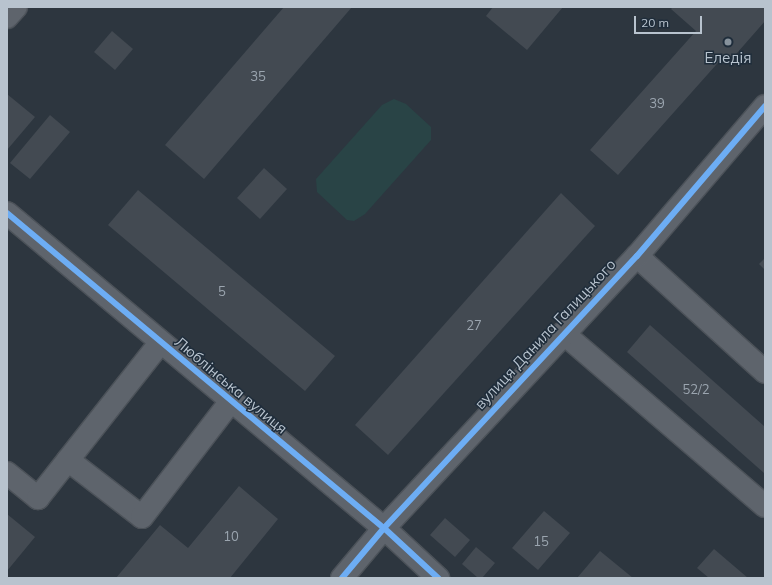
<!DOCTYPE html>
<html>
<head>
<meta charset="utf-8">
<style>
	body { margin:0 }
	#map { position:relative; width:772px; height:585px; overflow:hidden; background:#2d363f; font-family:Mulish,sans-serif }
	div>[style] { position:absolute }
	.green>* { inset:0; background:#294446 }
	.building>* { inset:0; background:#434a52 }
	.roads { filter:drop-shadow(1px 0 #4c5259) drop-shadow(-1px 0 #4c5259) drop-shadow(0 1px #4c5259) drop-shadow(0 -1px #4c5259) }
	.minor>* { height:22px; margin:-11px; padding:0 11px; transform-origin:11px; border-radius:11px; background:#5e646c }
	.cycleway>* { height:6px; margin:-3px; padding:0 3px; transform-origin:3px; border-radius:3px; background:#6dadf4 }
	.dots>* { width:11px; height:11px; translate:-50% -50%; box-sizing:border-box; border:2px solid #1f2d3b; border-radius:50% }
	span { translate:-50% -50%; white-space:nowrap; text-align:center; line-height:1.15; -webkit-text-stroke:3px #1f2d3b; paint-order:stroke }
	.number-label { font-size:13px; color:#9ba5af }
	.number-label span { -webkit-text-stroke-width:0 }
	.poi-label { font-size:15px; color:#b8c3ce }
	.street-label { font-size:15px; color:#b8c3ce }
	.frame { position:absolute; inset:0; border:8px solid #b8c3ce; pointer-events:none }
	.scale { position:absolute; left:634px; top:16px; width:68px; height:18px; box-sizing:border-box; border:2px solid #b8c3ce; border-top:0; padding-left:5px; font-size:12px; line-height:14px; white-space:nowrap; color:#b8c3ce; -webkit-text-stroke:3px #1f2d3b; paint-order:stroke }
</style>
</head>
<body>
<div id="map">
	<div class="green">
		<i style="clip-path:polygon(394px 99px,406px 104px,431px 127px,431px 140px,365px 214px,354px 221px,347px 220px,317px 192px,316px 179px,382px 105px)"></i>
	</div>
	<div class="building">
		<i style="clip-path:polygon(284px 7px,352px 7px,204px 179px,165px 145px)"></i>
		<i style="clip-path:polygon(493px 7px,563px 7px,527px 50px,486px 16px)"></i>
		<i style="clip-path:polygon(673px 7px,765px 7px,765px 21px,730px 61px,724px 56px,618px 175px,590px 150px,696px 31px,671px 9px)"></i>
		<i style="clip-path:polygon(112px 31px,133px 49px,115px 70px,94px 52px)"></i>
		<i style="clip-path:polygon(7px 94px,35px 117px,7px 150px)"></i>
		<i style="clip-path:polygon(50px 115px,70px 132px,30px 179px,10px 163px)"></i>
		<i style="clip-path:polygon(264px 168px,287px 189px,260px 219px,237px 198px)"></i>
		<i style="clip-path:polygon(138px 190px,335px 356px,305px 391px,108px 225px)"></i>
		<i style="clip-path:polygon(561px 193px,595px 226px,388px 455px,355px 425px)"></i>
		<i style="clip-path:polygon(765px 258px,765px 270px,759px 264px)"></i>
		<i style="clip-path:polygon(650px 325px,765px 427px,765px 474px,627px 352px)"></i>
		<i style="clip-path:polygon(239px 486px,278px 519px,230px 578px,116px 578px,160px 525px,188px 548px)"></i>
		<i style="clip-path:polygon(544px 511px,570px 533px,538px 570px,512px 548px)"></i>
		<i style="clip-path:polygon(7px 514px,35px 537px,7px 571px)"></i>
		<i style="clip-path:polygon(445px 518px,470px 540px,455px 557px,430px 535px)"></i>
		<i style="clip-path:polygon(476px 547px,495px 563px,482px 578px,478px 578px,462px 564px)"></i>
		<i style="clip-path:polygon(714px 549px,748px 578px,709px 578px,697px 568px)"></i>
		<i style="clip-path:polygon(600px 551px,633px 578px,577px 578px)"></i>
	</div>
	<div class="roads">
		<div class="minor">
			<i style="left:7px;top:17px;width:13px;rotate:-48deg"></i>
			<i style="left:7px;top:213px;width:491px;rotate:39.9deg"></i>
			<i style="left:384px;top:528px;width:74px;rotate:42.8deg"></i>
			<i style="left:637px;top:256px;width:173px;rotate:42.2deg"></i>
			<i style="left:563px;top:333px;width:266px;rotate:40.6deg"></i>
			<i style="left:68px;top:460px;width:93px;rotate:37.6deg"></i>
			<i style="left:142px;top:517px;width:146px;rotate:-52.5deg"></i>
			<i style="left:7px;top:473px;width:40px;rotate:39deg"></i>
			<i style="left:38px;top:498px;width:197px;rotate:-51.8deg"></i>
			<i style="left:342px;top:578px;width:65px;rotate:-50deg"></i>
			<i style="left:384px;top:528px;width:371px;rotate:-47.1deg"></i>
			<i style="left:637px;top:256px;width:197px;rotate:-49.5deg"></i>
		</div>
	</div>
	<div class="cycleway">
		<i style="left:7px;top:213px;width:491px;rotate:39.9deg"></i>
		<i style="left:384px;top:528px;width:74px;rotate:42.8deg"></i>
		<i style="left:342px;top:578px;width:65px;rotate:-50deg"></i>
		<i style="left:384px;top:528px;width:371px;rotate:-47.1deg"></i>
		<i style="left:637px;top:256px;width:197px;rotate:-49.5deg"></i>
	</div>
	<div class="dots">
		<i style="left:728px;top:42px;background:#87929c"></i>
	</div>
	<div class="number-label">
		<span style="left:258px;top:76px">35</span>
		<span style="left:657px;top:103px">39</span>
		<span style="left:222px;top:291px">5</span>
		<span style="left:474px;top:325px">27</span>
		<span style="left:696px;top:389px">52/2</span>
		<span style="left:231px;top:536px">10</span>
		<span style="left:541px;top:541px">15</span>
	</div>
	<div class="poi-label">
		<span style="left:728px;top:58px">Еледія</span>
	</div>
	<div class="street-label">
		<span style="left:545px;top:334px;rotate:-47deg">вулиця Данила Галицького</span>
		<span style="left:231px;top:385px;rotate:40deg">Люблінська вулиця</span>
	</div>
	<div class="frame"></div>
	<div class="scale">20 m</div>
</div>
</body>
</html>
